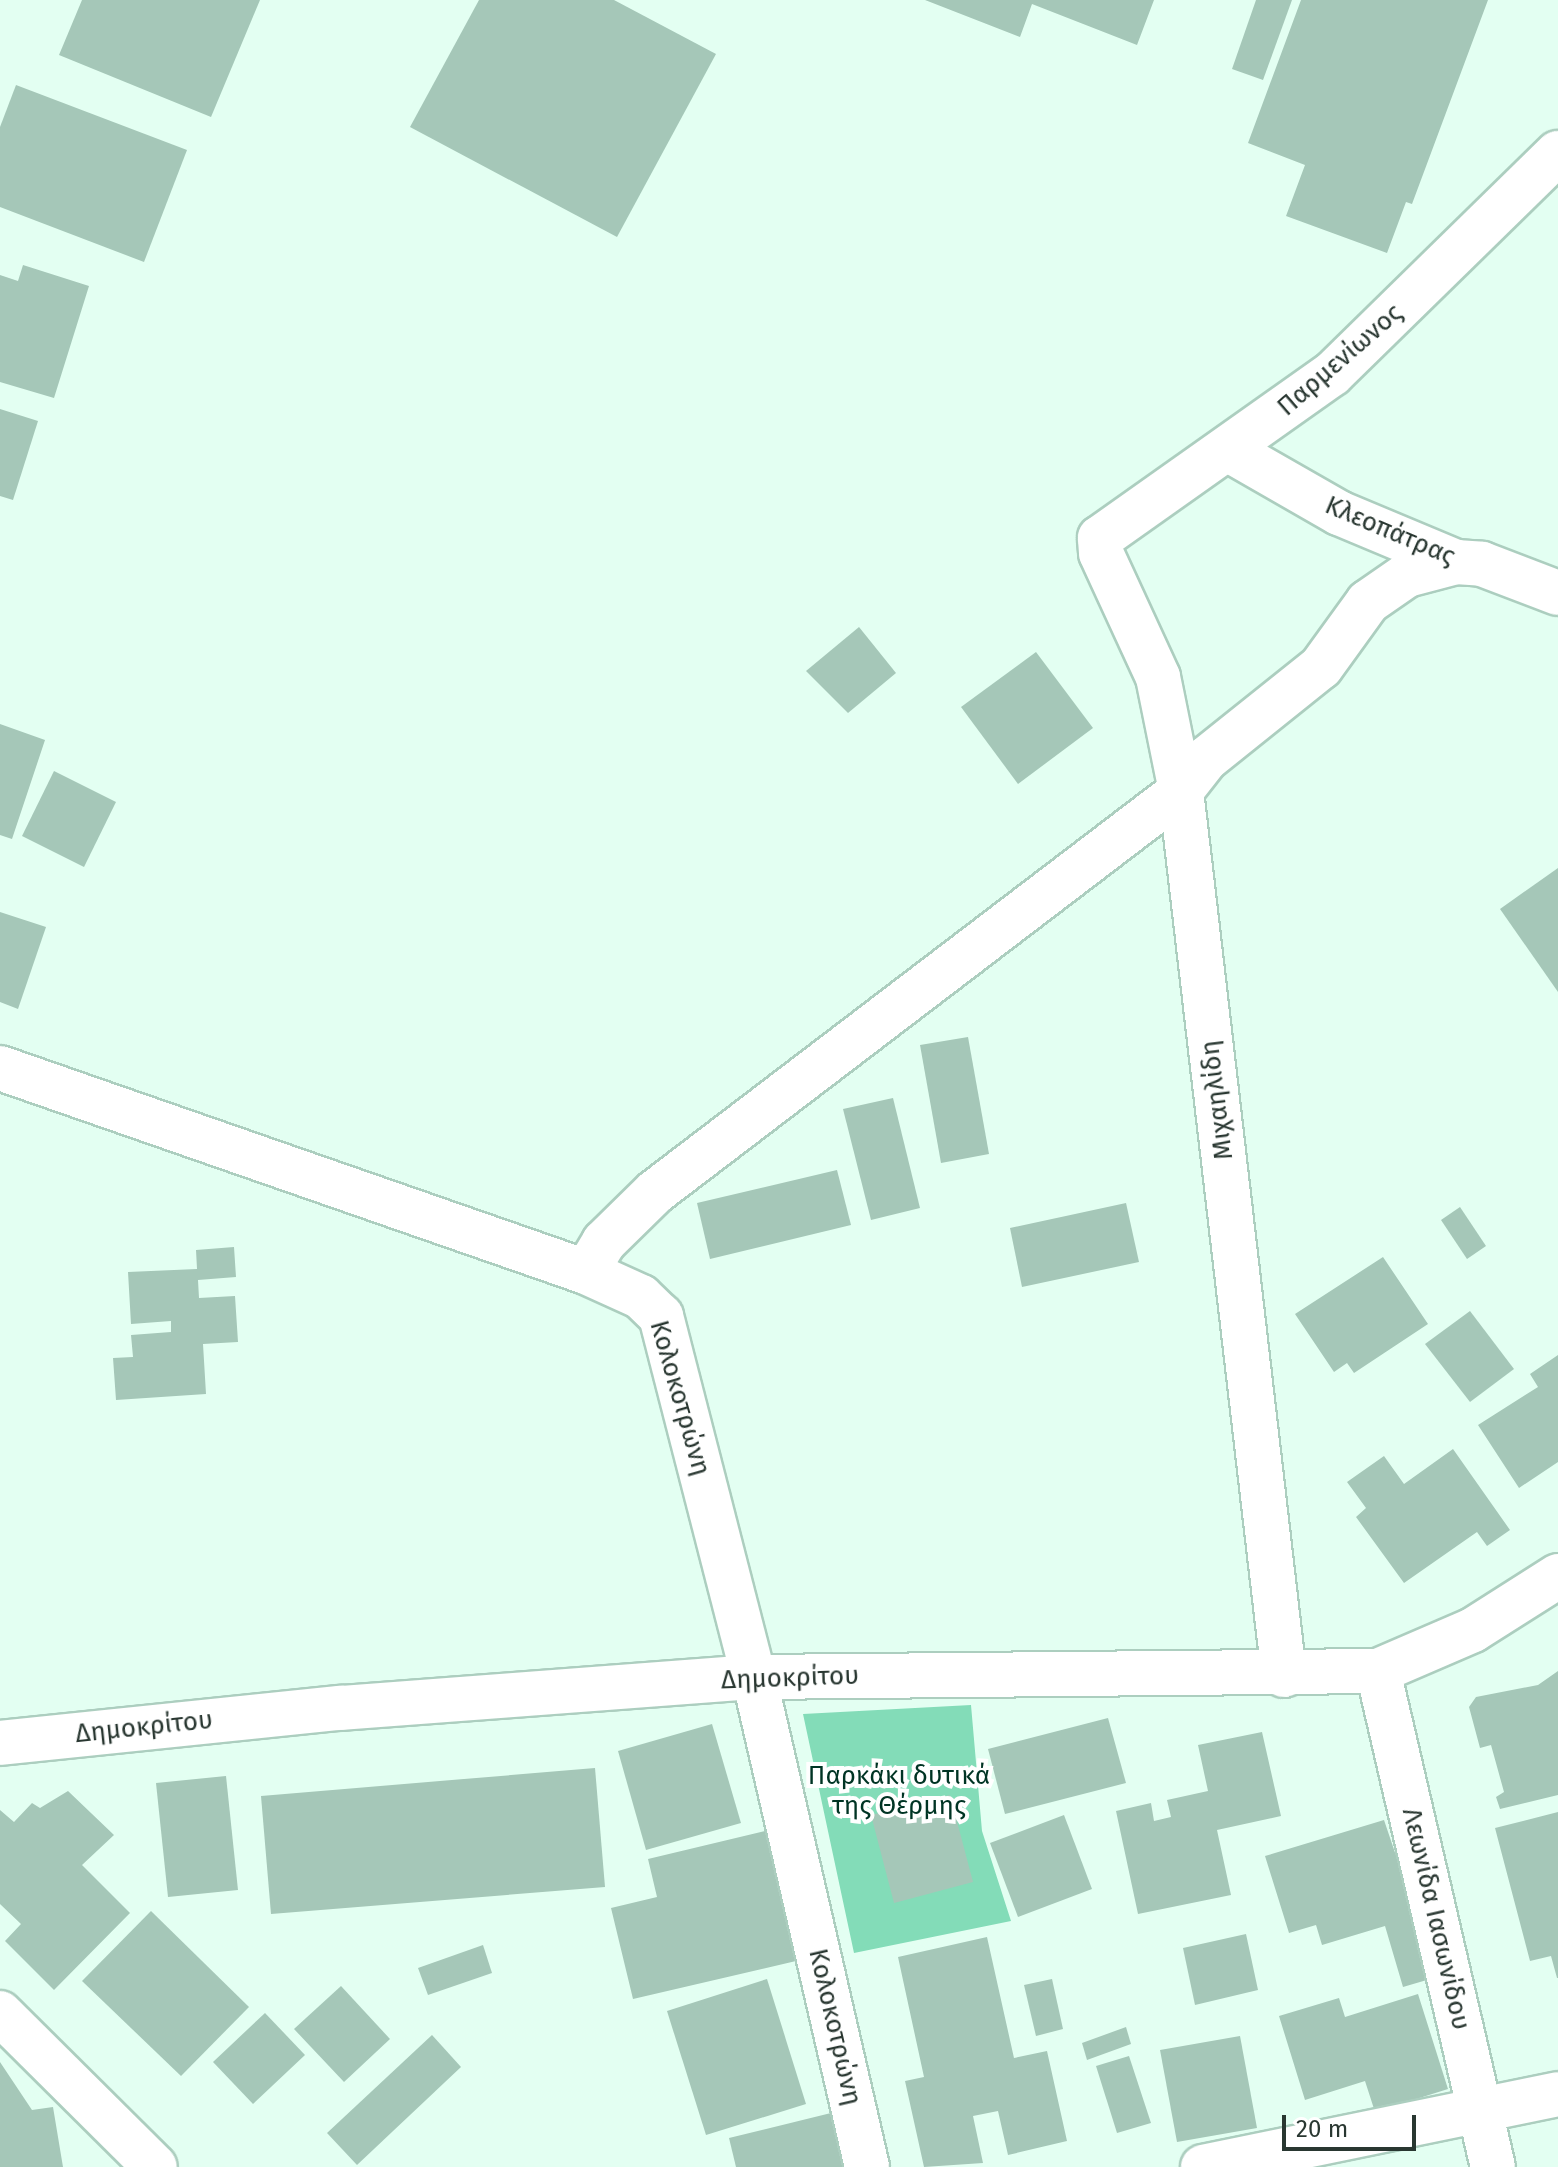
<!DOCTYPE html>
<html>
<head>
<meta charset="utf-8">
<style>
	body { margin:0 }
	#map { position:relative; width:1558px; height:2167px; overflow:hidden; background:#e3fff2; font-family:"Fira Sans",sans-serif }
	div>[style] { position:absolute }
	.green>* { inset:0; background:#83dcb8 }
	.building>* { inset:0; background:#a5c7b8 }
	.roads { filter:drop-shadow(2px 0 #accebf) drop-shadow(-2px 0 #accebf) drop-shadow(0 2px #accebf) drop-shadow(0 -2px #accebf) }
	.minor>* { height:44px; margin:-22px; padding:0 22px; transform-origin:22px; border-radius:22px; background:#fff }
	.secondary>* { height:44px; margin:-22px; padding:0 22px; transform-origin:22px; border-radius:22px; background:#fff }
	span { translate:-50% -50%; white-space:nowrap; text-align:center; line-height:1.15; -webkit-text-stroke:8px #fff; paint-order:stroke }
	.street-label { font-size:26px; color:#293731 }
	.park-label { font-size:26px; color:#003424 }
	.scale { position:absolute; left:1282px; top:2115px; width:134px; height:36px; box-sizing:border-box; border:4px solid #293731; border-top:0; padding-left:10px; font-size:24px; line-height:28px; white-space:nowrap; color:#293731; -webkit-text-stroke:6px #fff; paint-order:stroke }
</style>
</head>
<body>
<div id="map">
	<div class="green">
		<i style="clip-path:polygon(971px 1705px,982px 1831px,1011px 1921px,854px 1953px,803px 1714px)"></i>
	</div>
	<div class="building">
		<i style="clip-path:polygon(82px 0,260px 0,211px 117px,59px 55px)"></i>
		<i style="clip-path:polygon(479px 0,614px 0,716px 54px,617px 237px,410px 127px)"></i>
		<i style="clip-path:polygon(925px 0,1154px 0,1137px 45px,1032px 4px,1020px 37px)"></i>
		<i style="clip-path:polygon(1256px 0,1292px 0,1263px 80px,1232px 69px)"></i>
		<i style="clip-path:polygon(1301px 0,1488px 0,1412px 204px,1406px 202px,1387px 253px,1286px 216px,1305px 165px,1248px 143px)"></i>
		<i style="clip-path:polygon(16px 85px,187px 150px,144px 262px,0 207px,0 127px)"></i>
		<i style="clip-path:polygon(23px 265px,89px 286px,54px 398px,0 382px,0 275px,18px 281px)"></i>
		<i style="clip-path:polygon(0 409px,38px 421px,13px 500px,0 496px)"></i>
		<i style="clip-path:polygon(859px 627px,896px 673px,848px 713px,806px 671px)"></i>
		<i style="clip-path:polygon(1036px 652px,1093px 728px,1018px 784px,961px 707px)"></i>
		<i style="clip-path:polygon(0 724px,45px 740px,12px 839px,0 835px)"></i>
		<i style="clip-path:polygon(54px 771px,116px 802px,84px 867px,22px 836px)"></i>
		<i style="clip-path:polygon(1558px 868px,1558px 992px,1500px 909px)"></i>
		<i style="clip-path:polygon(0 912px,46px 927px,18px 1009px,0 1002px)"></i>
		<i style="clip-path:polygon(968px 1037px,989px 1154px,941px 1163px,920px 1045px)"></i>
		<i style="clip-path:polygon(893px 1098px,920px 1208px,871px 1220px,843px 1109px)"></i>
		<i style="clip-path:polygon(837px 1170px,851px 1225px,710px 1259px,697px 1203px)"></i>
		<i style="clip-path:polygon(1126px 1203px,1139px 1262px,1022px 1287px,1010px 1228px)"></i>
		<i style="clip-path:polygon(1460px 1207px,1486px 1246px,1467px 1259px,1441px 1220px)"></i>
		<i style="clip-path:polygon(234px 1247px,236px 1277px,198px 1280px,199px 1298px,235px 1296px,238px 1342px,203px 1344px,206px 1394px,116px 1400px,113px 1358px,133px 1357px,131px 1335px,171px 1332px,171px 1321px,131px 1324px,128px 1272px,197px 1269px,196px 1250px)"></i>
		<i style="clip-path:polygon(1383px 1257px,1428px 1324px,1354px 1373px,1347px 1363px,1334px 1372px,1295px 1314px)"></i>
		<i style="clip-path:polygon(1470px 1311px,1514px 1369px,1470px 1402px,1425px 1344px)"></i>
		<i style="clip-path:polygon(1558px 1355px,1558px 1462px,1519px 1488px,1478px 1425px,1538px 1387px,1530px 1374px)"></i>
		<i style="clip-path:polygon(1453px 1449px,1510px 1530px,1487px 1546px,1477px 1532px,1404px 1583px,1356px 1517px,1366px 1508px,1347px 1482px,1384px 1456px,1404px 1484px)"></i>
		<i style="clip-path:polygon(1558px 1671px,1558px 1795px,1500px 1809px,1496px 1797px,1504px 1792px,1491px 1745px,1480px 1748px,1469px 1707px,1476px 1697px,1538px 1685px)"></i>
		<i style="clip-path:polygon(1108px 1718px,1126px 1783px,1005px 1814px,988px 1749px)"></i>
		<i style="clip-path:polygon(712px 1724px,741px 1823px,646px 1850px,618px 1751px)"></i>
		<i style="clip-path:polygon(1262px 1732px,1281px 1816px,1217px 1830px,1231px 1895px,1138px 1914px,1116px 1811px,1151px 1803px,1154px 1821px,1171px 1817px,1167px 1800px,1208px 1791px,1198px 1745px)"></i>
		<i style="clip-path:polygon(595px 1768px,605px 1887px,271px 1914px,261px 1796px)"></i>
		<i style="clip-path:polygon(226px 1776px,238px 1890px,168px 1897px,156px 1783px)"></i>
		<i style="clip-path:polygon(68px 1791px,114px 1835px,82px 1865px,130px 1913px,54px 1990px,5px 1941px,21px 1924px,0 1904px,0 1810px,14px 1822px,32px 1803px,40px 1808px)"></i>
		<i style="clip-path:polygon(950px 1795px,973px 1882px,894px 1903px,871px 1815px)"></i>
		<i style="clip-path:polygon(1558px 1812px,1558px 1978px,1557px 1978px,1551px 1956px,1530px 1961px,1495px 1828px)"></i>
		<i style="clip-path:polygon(1064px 1815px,1092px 1889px,1018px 1917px,990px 1843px)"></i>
		<i style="clip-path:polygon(1384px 1820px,1437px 1977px,1403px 1987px,1385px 1926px,1322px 1945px,1316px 1925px,1289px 1933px,1265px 1856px)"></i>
		<i style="clip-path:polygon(765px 1831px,796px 1961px,633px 1999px,611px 1908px,657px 1897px,648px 1859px)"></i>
		<i style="clip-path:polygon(151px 1911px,249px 2007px,181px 2076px,82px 1981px)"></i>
		<i style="clip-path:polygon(1246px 1934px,1258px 1990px,1195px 2005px,1183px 1948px)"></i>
		<i style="clip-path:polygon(987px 1937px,1014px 2058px,1047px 2051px,1067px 2141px,1008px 2155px,998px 2111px,973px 2116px,983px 2163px,924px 2167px,905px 2081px,924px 2077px,898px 1957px)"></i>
		<i style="clip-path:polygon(483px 1945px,492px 1973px,428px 1995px,418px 1968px)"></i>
		<i style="clip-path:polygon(767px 1979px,806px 2104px,706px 2135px,667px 2011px)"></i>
		<i style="clip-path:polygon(1052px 1979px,1063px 2029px,1036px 2036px,1024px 1985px)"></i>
		<i style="clip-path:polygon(341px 1986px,390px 2039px,344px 2082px,294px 2029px)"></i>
		<i style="clip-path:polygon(1418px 1994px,1448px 2089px,1375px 2112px,1365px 2081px,1305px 2100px,1279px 2016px,1339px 1998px,1345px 2017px)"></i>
		<i style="clip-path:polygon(265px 2013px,305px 2055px,253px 2104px,213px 2062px)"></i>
		<i style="clip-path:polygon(1126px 2027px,1131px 2044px,1087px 2060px,1082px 2043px)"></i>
		<i style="clip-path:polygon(432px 2035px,461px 2067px,357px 2165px,327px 2133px)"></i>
		<i style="clip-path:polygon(1240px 2036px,1257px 2128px,1177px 2142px,1160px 2050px)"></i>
		<i style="clip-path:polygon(1129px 2056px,1151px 2123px,1117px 2133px,1096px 2066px)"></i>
		<i style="clip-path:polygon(0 2062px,32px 2110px,53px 2107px,63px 2167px,0 2167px)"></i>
		<i style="clip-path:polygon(831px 2113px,844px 2167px,736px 2167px,729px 2138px)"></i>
	</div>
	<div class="roads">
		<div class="minor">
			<i style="left:1229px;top:450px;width:127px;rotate:29.8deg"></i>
			<i style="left:1339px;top:513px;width:127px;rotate:22.7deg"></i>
			<i style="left:1456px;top:562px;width:26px;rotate:4deg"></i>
			<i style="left:1482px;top:564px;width:81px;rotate:20.9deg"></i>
			<i style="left:0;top:1068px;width:620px;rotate:19.19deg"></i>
			<i style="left:586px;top:1272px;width:60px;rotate:24.4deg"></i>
			<i style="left:641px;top:1297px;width:28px;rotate:44deg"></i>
			<i style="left:661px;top:1316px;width:373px;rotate:75.6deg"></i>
			<i style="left:754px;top:1677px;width:503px;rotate:77.01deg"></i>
			<i style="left:586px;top:1272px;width:35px;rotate:-59deg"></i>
			<i style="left:604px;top:1242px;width:71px;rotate:-44.4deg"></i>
			<i style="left:655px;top:1192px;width:661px;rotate:-37.32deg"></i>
			<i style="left:1181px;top:791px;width:41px;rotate:-52deg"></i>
			<i style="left:1206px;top:759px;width:147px;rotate:-38.7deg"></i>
			<i style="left:1321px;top:667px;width:80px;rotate:-54.1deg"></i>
			<i style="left:1368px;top:602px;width:47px;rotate:-34.7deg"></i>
			<i style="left:1407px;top:575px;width:51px;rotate:-14.9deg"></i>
			<i style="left:1378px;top:1671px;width:509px;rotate:76.95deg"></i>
			<i style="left:1284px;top:1675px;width:890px;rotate:-96.65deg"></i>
			<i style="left:1181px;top:791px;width:116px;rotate:-101.4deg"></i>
			<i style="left:1158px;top:677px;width:136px;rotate:-114.7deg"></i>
			<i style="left:1101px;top:553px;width:15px;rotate:-94deg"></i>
			<i style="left:1100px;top:538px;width:284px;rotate:-35.3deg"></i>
			<i style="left:1332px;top:374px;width:316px;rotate:-44.4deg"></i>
			<i style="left:0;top:1743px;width:343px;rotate:-5.9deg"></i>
			<i style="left:341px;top:1708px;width:414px;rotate:-4.3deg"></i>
			<i style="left:754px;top:1677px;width:624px;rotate:-0.55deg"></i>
			<i style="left:1378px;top:1671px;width:103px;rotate:-23.3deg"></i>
			<i style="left:1473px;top:1630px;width:101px;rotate:-32.4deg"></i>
			<i style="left:1203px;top:2167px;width:362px;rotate:-11.6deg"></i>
		</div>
		<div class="secondary">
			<i style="left:0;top:2013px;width:218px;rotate:44.8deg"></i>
		</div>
	</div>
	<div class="street-label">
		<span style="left:1340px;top:360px;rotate:-41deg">Παρμενίωνος</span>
		<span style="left:1390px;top:531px;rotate:23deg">Κλεοπάτρας</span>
		<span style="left:1217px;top:1100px;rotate:-97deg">Μιχαηλίδη</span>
		<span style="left:680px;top:1398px;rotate:74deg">Κολοκοτρώνη</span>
		<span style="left:790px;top:1678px;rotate:-2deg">Δημοκρίτου</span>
		<span style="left:144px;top:1727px;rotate:-6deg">Δημοκρίτου</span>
		<span style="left:1436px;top:1919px;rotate:77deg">Λεωνίδα Ιασωνίδου</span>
		<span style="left:835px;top:2027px;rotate:77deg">Κολοκοτρώνη</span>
	</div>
	<div class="park-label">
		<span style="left:899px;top:1791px">Παρκάκι δυτικά<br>της Θέρμης</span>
	</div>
	<div class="scale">20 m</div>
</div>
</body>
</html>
